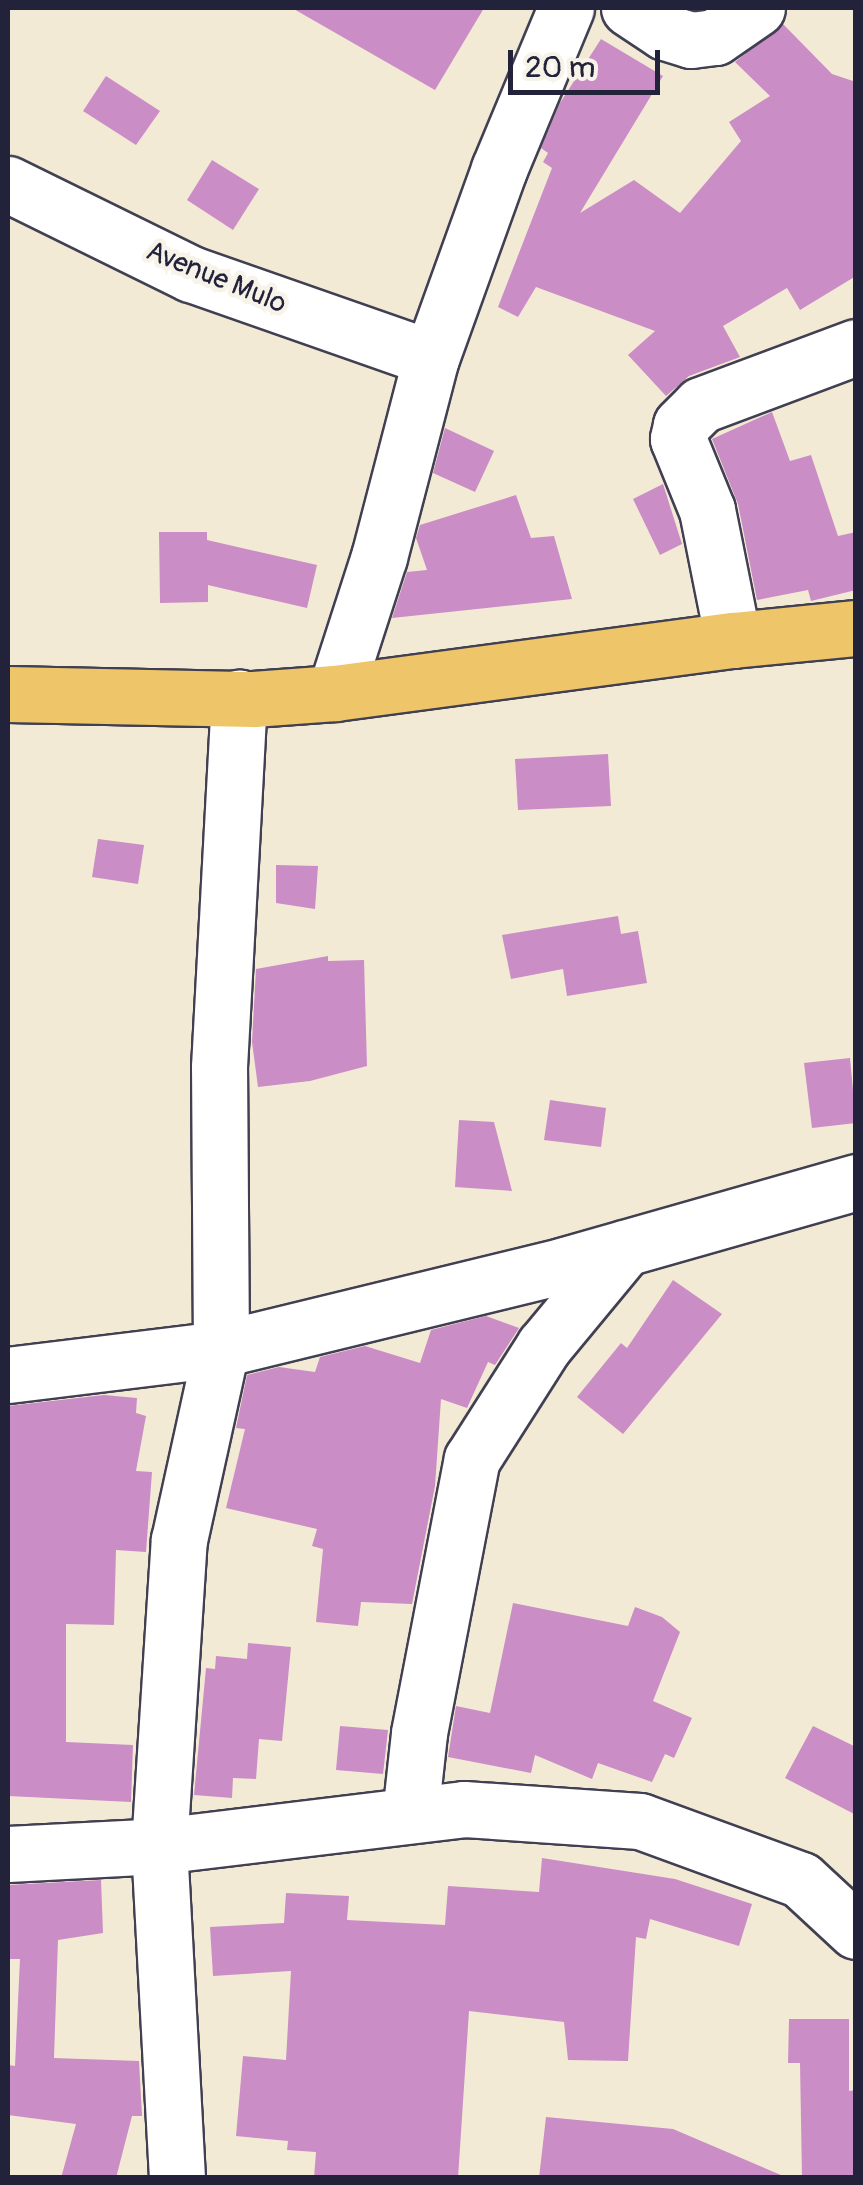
<!DOCTYPE html>
<html>
<head>
<meta charset="utf-8">
<style>
	body { margin:0 }
	#map { position:relative; width:863px; height:2185px; overflow:hidden; background:#f3ead5; font-family:Pangolin,sans-serif }
	div>[style] { position:absolute }
	.building>* { inset:0; background:#ca8dc6 }
	.roads { filter:drop-shadow(2px 0 #414052) drop-shadow(-2px 0 #414052) drop-shadow(0 2px #414052) drop-shadow(0 -2px #414052) }
	.minor>* { height:55px; margin:-27.5px; padding:0 27.5px; transform-origin:27.5px; border-radius:27.5px; background:#fff }
	.major>* { height:55px; margin:-27.5px; padding:0 27.5px; transform-origin:27.5px; border-radius:27.5px; background:#eec569 }
	span { translate:-50% -50%; white-space:nowrap; text-align:center; line-height:1.15; -webkit-text-stroke:9px #f7f3e8; paint-order:stroke }
	.street-label { font-size:28px; color:#22223b }
	.frame { position:absolute; inset:0; border:10px solid #22223b; pointer-events:none }
	.scale { position:absolute; left:508px; top:50px; width:152px; height:45px; box-sizing:border-box; border:5px solid #22223b; border-top:0; padding-left:12px; font-size:30px; line-height:35px; white-space:nowrap; color:#22223b; -webkit-text-stroke:8px #f7f3e8; paint-order:stroke }
</style>
</head>
<body>
<div id="map">
	<div class="building">
		<i style="clip-path:polygon(292px 8px,484px 8px,435px 90px)"></i>
		<i style="clip-path:polygon(783px 24px,832px 74px,856px 82px,856px 276px,800px 310px,787px 288px,723px 326px,740px 357px,689px 376px,666px 396px,628px 355px,655px 331px,536px 287px,518px 317px,498px 307px,552px 168px,543px 162px,548px 153px,541px 148px,560px 103px,601px 39px,663px 76px,580px 213px,634px 180px,680px 213px,741px 141px,729px 122px,770px 96px,735px 62px)"></i>
		<i style="clip-path:polygon(106px 76px,160px 111px,136px 145px,83px 111px)"></i>
		<i style="clip-path:polygon(212px 160px,259px 189px,233px 230px,187px 200px)"></i>
		<i style="clip-path:polygon(772px 412px,790px 461px,811px 455px,838px 536px,856px 532px,856px 590px,811px 601px,808px 590px,757px 600px,738px 504px,712px 439px)"></i>
		<i style="clip-path:polygon(445px 428px,494px 451px,475px 492px,433px 473px)"></i>
		<i style="clip-path:polygon(663px 484px,682px 544px,660px 555px,633px 499px)"></i>
		<i style="clip-path:polygon(516px 495px,531px 538px,554px 536px,572px 599px,392px 618px,407px 572px,427px 570px,416px 538px,420px 525px)"></i>
		<i style="clip-path:polygon(159px 532px,207px 532px,207px 540px,317px 565px,307px 608px,208px 585px,208px 602px,160px 603px)"></i>
		<i style="clip-path:polygon(608px 754px,611px 806px,518px 810px,515px 759px)"></i>
		<i style="clip-path:polygon(98px 839px,144px 845px,138px 884px,92px 877px)"></i>
		<i style="clip-path:polygon(276px 865px,318px 866px,315px 909px,276px 903px)"></i>
		<i style="clip-path:polygon(618px 916px,621px 934px,638px 931px,647px 983px,567px 996px,563px 969px,511px 979px,502px 935px)"></i>
		<i style="clip-path:polygon(328px 956px,328px 961px,364px 960px,367px 1066px,310px 1081px,258px 1087px,252px 1042px,256px 969px)"></i>
		<i style="clip-path:polygon(850px 1058px,856px 1123px,812px 1128px,804px 1063px)"></i>
		<i style="clip-path:polygon(550px 1100px,606px 1108px,601px 1147px,544px 1140px)"></i>
		<i style="clip-path:polygon(459px 1120px,494px 1122px,512px 1191px,455px 1187px)"></i>
		<i style="clip-path:polygon(673px 1280px,722px 1314px,623px 1434px,577px 1397px,621px 1343px,627px 1348px)"></i>
		<i style="clip-path:polygon(486px 1316px,519px 1328px,495px 1365px,488px 1362px,467px 1408px,441px 1399px,435px 1486px,412px 1604px,361px 1602px,358px 1626px,316px 1622px,323px 1549px,312px 1546px,317px 1529px,226px 1508px,245px 1429px,236px 1428px,247px 1375px,279px 1367px,315px 1372px,320px 1357px,365px 1346px,420px 1363px,431px 1330px)"></i>
		<i style="clip-path:polygon(104px 1395px,137px 1398px,136px 1413px,146px 1416px,136px 1471px,152px 1472px,146px 1552px,116px 1550px,114px 1625px,66px 1624px,66px 1742px,133px 1745px,131px 1802px,8px 1796px,8px 1406px)"></i>
		<i style="clip-path:polygon(513px 1603px,628px 1626px,635px 1607px,662px 1617px,680px 1632px,653px 1701px,692px 1718px,674px 1758px,665px 1754px,652px 1782px,598px 1763px,592px 1779px,535px 1755px,531px 1773px,448px 1757px,456px 1706px,490px 1713px)"></i>
		<i style="clip-path:polygon(248px 1643px,291px 1647px,282px 1741px,259px 1739px,256px 1779px,233px 1778px,232px 1798px,194px 1795px,206px 1668px,215px 1669px,216px 1656px,247px 1659px)"></i>
		<i style="clip-path:polygon(340px 1726px,388px 1730px,383px 1774px,336px 1770px)"></i>
		<i style="clip-path:polygon(813px 1726px,856px 1747px,856px 1815px,785px 1778px)"></i>
		<i style="clip-path:polygon(542px 1858px,675px 1879px,752px 1904px,739px 1946px,650px 1919px,646px 1939px,636px 1937px,628px 2061px,568px 2060px,564px 2022px,469px 2011px,458px 2178px,314px 2178px,316px 2152px,287px 2150px,288px 2141px,236px 2136px,243px 2056px,286px 2060px,291px 1971px,213px 1976px,210px 1927px,284px 1923px,286px 1893px,349px 1896px,347px 1920px,445px 1925px,448px 1886px,539px 1892px)"></i>
		<i style="clip-path:polygon(101px 1880px,103px 1933px,58px 1940px,54px 2058px,139px 2061px,142px 2116px,132px 2116px,116px 2178px,61px 2178px,76px 2124px,8px 2115px,8px 2065px,15px 2066px,20px 1959px,8px 1959px,8px 1885px)"></i>
		<i style="clip-path:polygon(789px 2019px,849px 2019px,849px 2091px,856px 2090px,856px 2178px,802px 2178px,800px 2063px,788px 2063px)"></i>
		<i style="clip-path:polygon(546px 2117px,673px 2129px,788px 2178px,539px 2178px)"></i>
	</div>
	<div class="roads">
		<div class="minor">
			<i style="left:629px;top:8px;width:43px;rotate:33.7deg"></i>
			<i style="left:665px;top:32px;width:27px;rotate:17deg"></i>
			<i style="left:691px;top:40px;width:24px;rotate:-7deg"></i>
			<i style="left:715px;top:37px;width:51px;rotate:-34.6deg"></i>
			<i style="left:8px;top:184px;width:204px;rotate:26.2deg"></i>
			<i style="left:191px;top:274px;width:254px;rotate:19.3deg"></i>
			<i style="left:733px;top:640px;width:133px;rotate:-101.3deg"></i>
			<i style="left:707px;top:510px;width:77px;rotate:-112.2deg"></i>
			<i style="left:678px;top:439px;width:14px;rotate:-78deg"></i>
			<i style="left:681px;top:425px;width:28px;rotate:-45deg"></i>
			<i style="left:701px;top:405px;width:165px;rotate:-20.5deg"></i>
			<i style="left:335px;top:693px;width:143px;rotate:-72.1deg"></i>
			<i style="left:379px;top:557px;width:206px;rotate:-75.4deg"></i>
			<i style="left:431px;top:358px;width:201px;rotate:-70.2deg"></i>
			<i style="left:499px;top:169px;width:174px;rotate:-67.4deg"></i>
			<i style="left:8px;top:1375px;width:215px;rotate:-7deg"></i>
			<i style="left:221px;top:1349px;width:354px;rotate:-13.7deg"></i>
			<i style="left:565px;top:1265px;width:303px;rotate:-15.9deg"></i>
			<i style="left:410px;top:1815px;width:82px;rotate:-83.7deg"></i>
			<i style="left:419px;top:1733px;width:279px;rotate:-79.1deg"></i>
			<i style="left:472px;top:1459px;width:134px;rotate:-57.5deg"></i>
			<i style="left:544px;top:1346px;width:127px;rotate:-50.4deg"></i>
			<i style="left:8px;top:1854px;width:151px;rotate:-3deg"></i>
			<i style="left:159px;top:1846px;width:307px;rotate:-6.9deg"></i>
			<i style="left:464px;top:1809px;width:176px;rotate:3.9deg"></i>
			<i style="left:640px;top:1821px;width:171px;rotate:20.1deg"></i>
			<i style="left:801px;top:1880px;width:75px;rotate:42.8deg"></i>
			<i style="left:177px;top:2178px;width:332px;rotate:-93.1deg"></i>
			<i style="left:159px;top:1846px;width:307px;rotate:-86.3deg"></i>
			<i style="left:179px;top:1540px;width:196px;rotate:-77.6deg"></i>
			<i style="left:221px;top:1349px;width:282px;rotate:-90.4deg"></i>
			<i style="left:219px;top:1067px;width:370px;rotate:-86.9deg"></i>
		</div>
		<div class="major">
			<i style="left:8px;top:694px;width:245px;rotate:1.2deg"></i>
			<i style="left:253px;top:699px;width:82px;rotate:-4.2deg"></i>
			<i style="left:335px;top:693px;width:402px;rotate:-7.6deg"></i>
			<i style="left:733px;top:640px;width:124px;rotate:-5.6deg"></i>
		</div>
	</div>
	<div class="street-label">
		<span style="left:216px;top:278px;rotate:22deg">Avenue Mulo</span>
	</div>
	<div class="frame"></div>
	<div class="scale">20 m</div>
</div>
</body>
</html>
